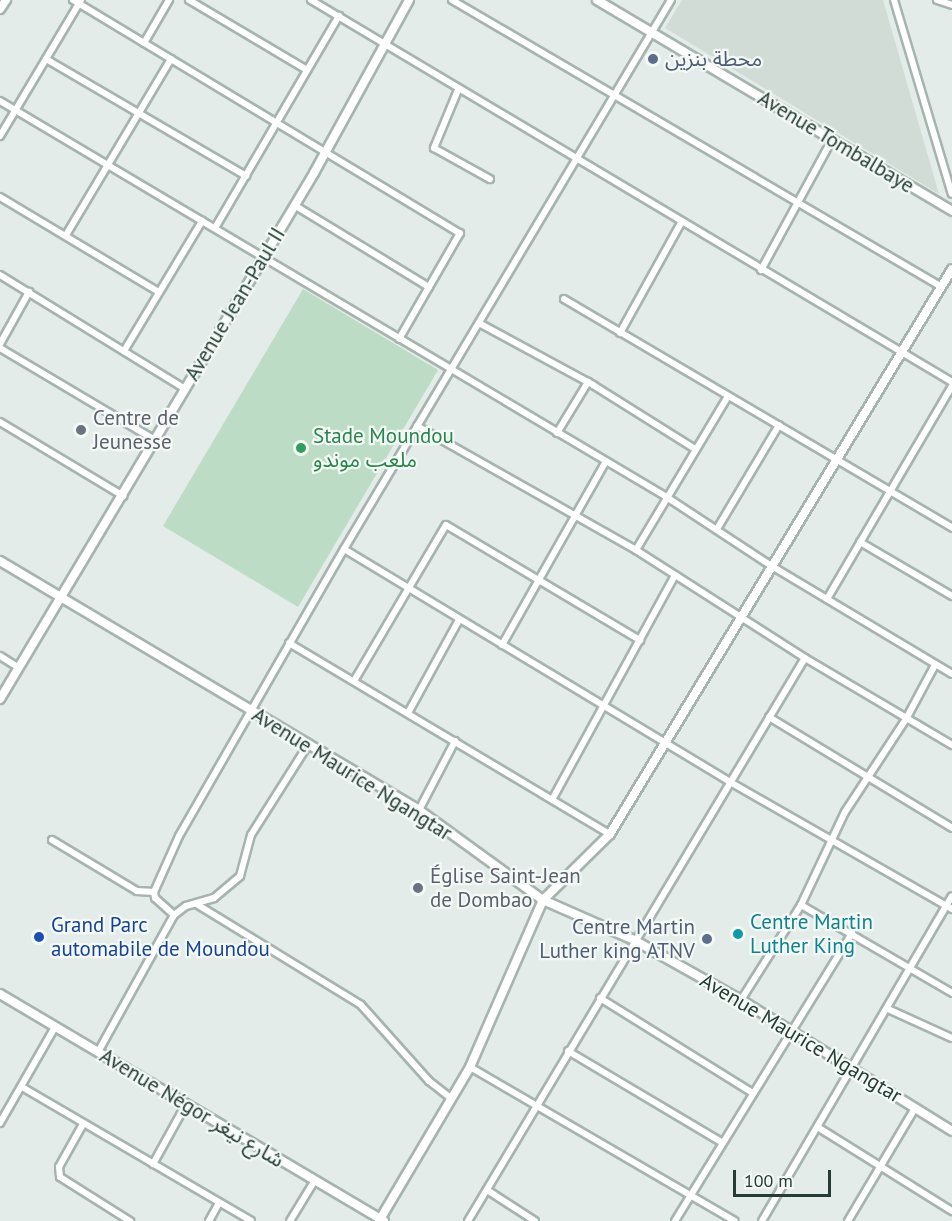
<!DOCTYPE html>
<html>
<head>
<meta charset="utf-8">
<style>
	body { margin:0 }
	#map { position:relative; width:952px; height:1221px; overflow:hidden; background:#e3ece8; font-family:"PT Sans","Noto Sans Arabic",sans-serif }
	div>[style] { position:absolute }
	.built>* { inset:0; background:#d1dcd7 }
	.green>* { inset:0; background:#bddcc5 }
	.roads { filter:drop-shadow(2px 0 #a6b4af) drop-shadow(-2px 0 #a6b4af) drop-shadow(0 2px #a6b4af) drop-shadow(0 -2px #a6b4af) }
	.minor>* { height:6px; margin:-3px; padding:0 3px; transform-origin:3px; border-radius:3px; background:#fff }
	.tertiary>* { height:8px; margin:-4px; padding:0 4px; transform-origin:4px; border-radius:4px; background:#fff }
	.secondary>* { height:8px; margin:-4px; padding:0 4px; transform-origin:4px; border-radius:4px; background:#fff }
	.dots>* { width:16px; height:16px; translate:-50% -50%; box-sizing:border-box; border:3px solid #f4f9f6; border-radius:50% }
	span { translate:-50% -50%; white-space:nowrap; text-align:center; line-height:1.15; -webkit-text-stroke:4.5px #f4f9f6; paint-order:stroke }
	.service-label { font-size:21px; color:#4e5e75 }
	.left { translate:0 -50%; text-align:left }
	.right { translate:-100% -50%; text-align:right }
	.street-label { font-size:21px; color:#243d36 }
	.worship-label { font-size:21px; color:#5b616d }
	.leisure-label { font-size:21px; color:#27864d }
	.culture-label { font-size:21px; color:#0d838f }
	.transit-label { font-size:21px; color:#164399 }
	.scale { position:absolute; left:733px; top:1170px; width:98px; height:27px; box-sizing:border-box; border:3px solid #243d36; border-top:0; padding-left:8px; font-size:18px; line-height:21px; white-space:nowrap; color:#243d36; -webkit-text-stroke:4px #f4f9f6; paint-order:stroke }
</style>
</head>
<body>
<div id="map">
	<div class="built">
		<i style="clip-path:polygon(682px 0,883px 0,939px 194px,665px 28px)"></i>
	</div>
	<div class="green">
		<i style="clip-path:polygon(303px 289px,438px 370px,298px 607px,163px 526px)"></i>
	</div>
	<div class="roads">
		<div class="minor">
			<i style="left:73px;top:0;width:452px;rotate:31.1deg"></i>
			<i style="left:460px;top:233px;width:122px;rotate:119.9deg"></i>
			<i style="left:189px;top:0;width:137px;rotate:30.7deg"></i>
			<i style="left:311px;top:0;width:746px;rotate:30.79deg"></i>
			<i style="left:452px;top:0;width:566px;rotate:30.37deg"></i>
			<i style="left:894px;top:0;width:202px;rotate:73.4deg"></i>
			<i style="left:937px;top:0;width:16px;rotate:18deg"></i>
			<i style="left:144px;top:43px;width:50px;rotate:-59.8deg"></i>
			<i style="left:46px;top:59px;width:232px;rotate:30.3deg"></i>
			<i style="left:458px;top:90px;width:63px;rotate:112.5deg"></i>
			<i style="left:434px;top:148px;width:64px;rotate:29deg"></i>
			<i style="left:0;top:101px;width:773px;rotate:30.71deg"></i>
			<i style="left:665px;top:496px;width:126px;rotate:33.3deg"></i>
			<i style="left:770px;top:565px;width:212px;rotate:30.9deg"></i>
			<i style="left:0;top:136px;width:158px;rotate:-59.2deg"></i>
			<i style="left:0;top:197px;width:185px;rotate:30.9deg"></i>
			<i style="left:294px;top:205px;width:158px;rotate:31.3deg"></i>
			<i style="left:215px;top:228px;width:246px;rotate:-59.7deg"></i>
			<i style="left:66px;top:235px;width:205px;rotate:-59.2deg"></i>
			<i style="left:761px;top:270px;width:148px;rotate:-61.4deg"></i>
			<i style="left:0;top:275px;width:217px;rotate:31.6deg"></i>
			<i style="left:564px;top:299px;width:451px;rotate:30.5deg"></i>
			<i style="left:479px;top:323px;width:130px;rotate:28.5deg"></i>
			<i style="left:593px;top:385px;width:120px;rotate:32.1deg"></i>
			<i style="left:620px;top:333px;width:126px;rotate:-61deg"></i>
			<i style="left:0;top:344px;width:60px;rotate:-60.9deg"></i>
			<i style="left:0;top:348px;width:180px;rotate:30.7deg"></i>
			<i style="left:124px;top:351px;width:152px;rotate:-59deg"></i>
			<i style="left:0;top:422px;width:144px;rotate:31deg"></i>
			<i style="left:417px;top:426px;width:252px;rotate:29.5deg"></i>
			<i style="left:636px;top:550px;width:201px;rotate:32.6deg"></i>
			<i style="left:805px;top:658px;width:171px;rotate:30.6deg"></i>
			<i style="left:557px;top:433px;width:60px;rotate:-58.7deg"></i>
			<i style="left:717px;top:529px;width:121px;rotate:-59.2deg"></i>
			<i style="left:860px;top:542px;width:107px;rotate:30.4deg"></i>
			<i style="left:344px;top:549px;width:451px;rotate:31.1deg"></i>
			<i style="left:730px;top:782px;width:256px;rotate:29.8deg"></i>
			<i style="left:636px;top:550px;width:179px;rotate:-59.1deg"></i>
			<i style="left:827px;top:599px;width:247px;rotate:-59.6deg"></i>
			<i style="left:289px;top:643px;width:374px;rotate:30.8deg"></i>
			<i style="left:502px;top:645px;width:211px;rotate:-60.5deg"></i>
			<i style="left:0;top:656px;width:22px;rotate:32deg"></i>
			<i style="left:354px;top:681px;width:181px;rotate:-59.5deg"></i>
			<i style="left:446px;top:525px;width:226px;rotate:30.7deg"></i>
			<i style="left:408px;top:713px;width:106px;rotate:-61.3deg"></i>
			<i style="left:769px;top:717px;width:214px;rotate:31.2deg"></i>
			<i style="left:553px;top:798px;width:254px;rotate:-61.3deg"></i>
			<i style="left:419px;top:810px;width:78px;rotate:-62.4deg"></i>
			<i style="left:52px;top:840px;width:99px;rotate:31deg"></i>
			<i style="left:137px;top:891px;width:17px;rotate:3deg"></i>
			<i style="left:198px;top:905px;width:191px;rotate:31.5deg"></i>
			<i style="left:361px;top:1005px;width:102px;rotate:48.2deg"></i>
			<i style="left:429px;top:1081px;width:29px;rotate:38deg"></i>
			<i style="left:801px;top:905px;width:175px;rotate:30.2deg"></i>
			<i style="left:174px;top:915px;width:25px;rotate:-138deg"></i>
			<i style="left:155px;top:898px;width:6px;rotate:-99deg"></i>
			<i style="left:154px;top:892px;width:61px;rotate:-65.9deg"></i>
			<i style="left:179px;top:836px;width:331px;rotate:-60.1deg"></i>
			<i style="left:344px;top:549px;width:639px;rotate:-59.22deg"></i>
			<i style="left:600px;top:998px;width:178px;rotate:31.9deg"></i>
			<i style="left:741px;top:1000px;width:112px;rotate:-57.7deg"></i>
			<i style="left:801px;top:905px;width:103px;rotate:-64.7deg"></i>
			<i style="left:845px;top:812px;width:111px;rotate:-56.7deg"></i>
			<i style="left:906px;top:719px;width:61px;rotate:-61.8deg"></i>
			<i style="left:888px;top:1009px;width:70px;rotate:24.4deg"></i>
			<i style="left:568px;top:1051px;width:178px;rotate:30.7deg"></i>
			<i style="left:98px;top:1052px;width:157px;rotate:-61deg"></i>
			<i style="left:174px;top:915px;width:15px;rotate:-37deg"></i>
			<i style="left:186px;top:906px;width:29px;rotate:-16deg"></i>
			<i style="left:214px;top:898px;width:34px;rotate:-40deg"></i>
			<i style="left:240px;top:876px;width:42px;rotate:-75deg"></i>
			<i style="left:251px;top:835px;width:107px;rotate:-57.7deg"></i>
			<i style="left:470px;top:1067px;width:306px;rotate:30.2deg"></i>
			<i style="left:22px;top:1087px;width:265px;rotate:30.3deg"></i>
			<i style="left:0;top:1123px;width:111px;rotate:-60.2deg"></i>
			<i style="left:83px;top:1124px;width:49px;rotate:119.2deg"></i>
			<i style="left:59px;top:1167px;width:10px;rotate:84deg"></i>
			<i style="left:60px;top:1177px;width:83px;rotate:32.2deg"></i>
			<i style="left:819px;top:1128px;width:157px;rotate:32deg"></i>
			<i style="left:153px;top:1164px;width:66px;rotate:-61.1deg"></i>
			<i style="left:487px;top:1190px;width:57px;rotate:32.9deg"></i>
			<i style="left:209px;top:1221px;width:21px;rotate:-61deg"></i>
			<i style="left:290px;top:1221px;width:48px;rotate:-58.6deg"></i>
			<i style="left:468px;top:1221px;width:656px;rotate:-59.1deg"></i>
			<i style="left:675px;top:1221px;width:338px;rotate:-58.4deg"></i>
			<i style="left:762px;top:1221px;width:376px;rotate:-59.7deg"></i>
			<i style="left:848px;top:1221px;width:131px;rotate:-59.3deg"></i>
		</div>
		<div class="tertiary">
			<i style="left:0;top:9px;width:11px;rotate:-56deg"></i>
			<i style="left:0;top:561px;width:487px;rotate:30.7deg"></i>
			<i style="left:419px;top:810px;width:153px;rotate:36deg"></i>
			<i style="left:543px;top:900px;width:99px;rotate:23.7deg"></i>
			<i style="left:634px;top:940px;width:123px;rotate:29.3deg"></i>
			<i style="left:741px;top:1000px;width:248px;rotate:31.8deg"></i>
			<i style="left:0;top:699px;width:613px;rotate:-59.16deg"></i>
			<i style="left:314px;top:173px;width:197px;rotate:-61.2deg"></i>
			<i style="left:379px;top:1221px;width:179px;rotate:-59.4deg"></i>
			<i style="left:470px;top:1067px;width:182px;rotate:-66.4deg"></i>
			<i style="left:543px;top:900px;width:94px;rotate:-44.6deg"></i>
			<i style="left:610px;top:834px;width:660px;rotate:-58.81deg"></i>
		</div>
		<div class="secondary">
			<i style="left:597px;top:0;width:413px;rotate:30.7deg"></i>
			<i style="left:0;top:994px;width:446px;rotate:30.6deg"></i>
		</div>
	</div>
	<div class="dots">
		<i style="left:653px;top:59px;background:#5c6f8a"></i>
		<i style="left:81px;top:430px;background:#6b7280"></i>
		<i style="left:301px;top:448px;background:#2e9e5b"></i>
		<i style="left:418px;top:888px;background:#6b7280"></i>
		<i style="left:738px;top:934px;background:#0f9aa8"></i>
		<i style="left:39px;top:937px;background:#1a4fb4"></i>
		<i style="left:707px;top:939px;background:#5c6f8a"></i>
	</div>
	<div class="service-label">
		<span class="left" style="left:665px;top:59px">محطة بنزين</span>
		<span class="right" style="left:695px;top:939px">Centre Martin<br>Luther king ATNV</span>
	</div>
	<div class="street-label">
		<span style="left:836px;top:142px;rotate:31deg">Avenue Tombalbaye</span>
		<span style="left:235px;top:304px;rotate:-59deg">Avenue Jean-Paul II</span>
		<span style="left:352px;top:774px;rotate:32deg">Avenue Maurice Ngangtar</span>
		<span style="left:801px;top:1038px;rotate:31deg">Avenue Maurice Ngangtar</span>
		<span style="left:192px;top:1108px;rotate:31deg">Avenue Négor شارع نيغر</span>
	</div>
	<div class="worship-label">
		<span class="left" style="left:93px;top:430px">Centre de<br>Jeunesse</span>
		<span class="left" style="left:430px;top:888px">Église Saint-Jean<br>de Dombao</span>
	</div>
	<div class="leisure-label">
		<span class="left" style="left:313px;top:448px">Stade Moundou<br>ملعب موندو</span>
	</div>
	<div class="culture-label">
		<span class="left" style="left:750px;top:934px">Centre Martin<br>Luther King</span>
	</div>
	<div class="transit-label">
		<span class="left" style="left:51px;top:937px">Grand Parc<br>automabile de Moundou</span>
	</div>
	<div class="scale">100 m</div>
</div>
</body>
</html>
